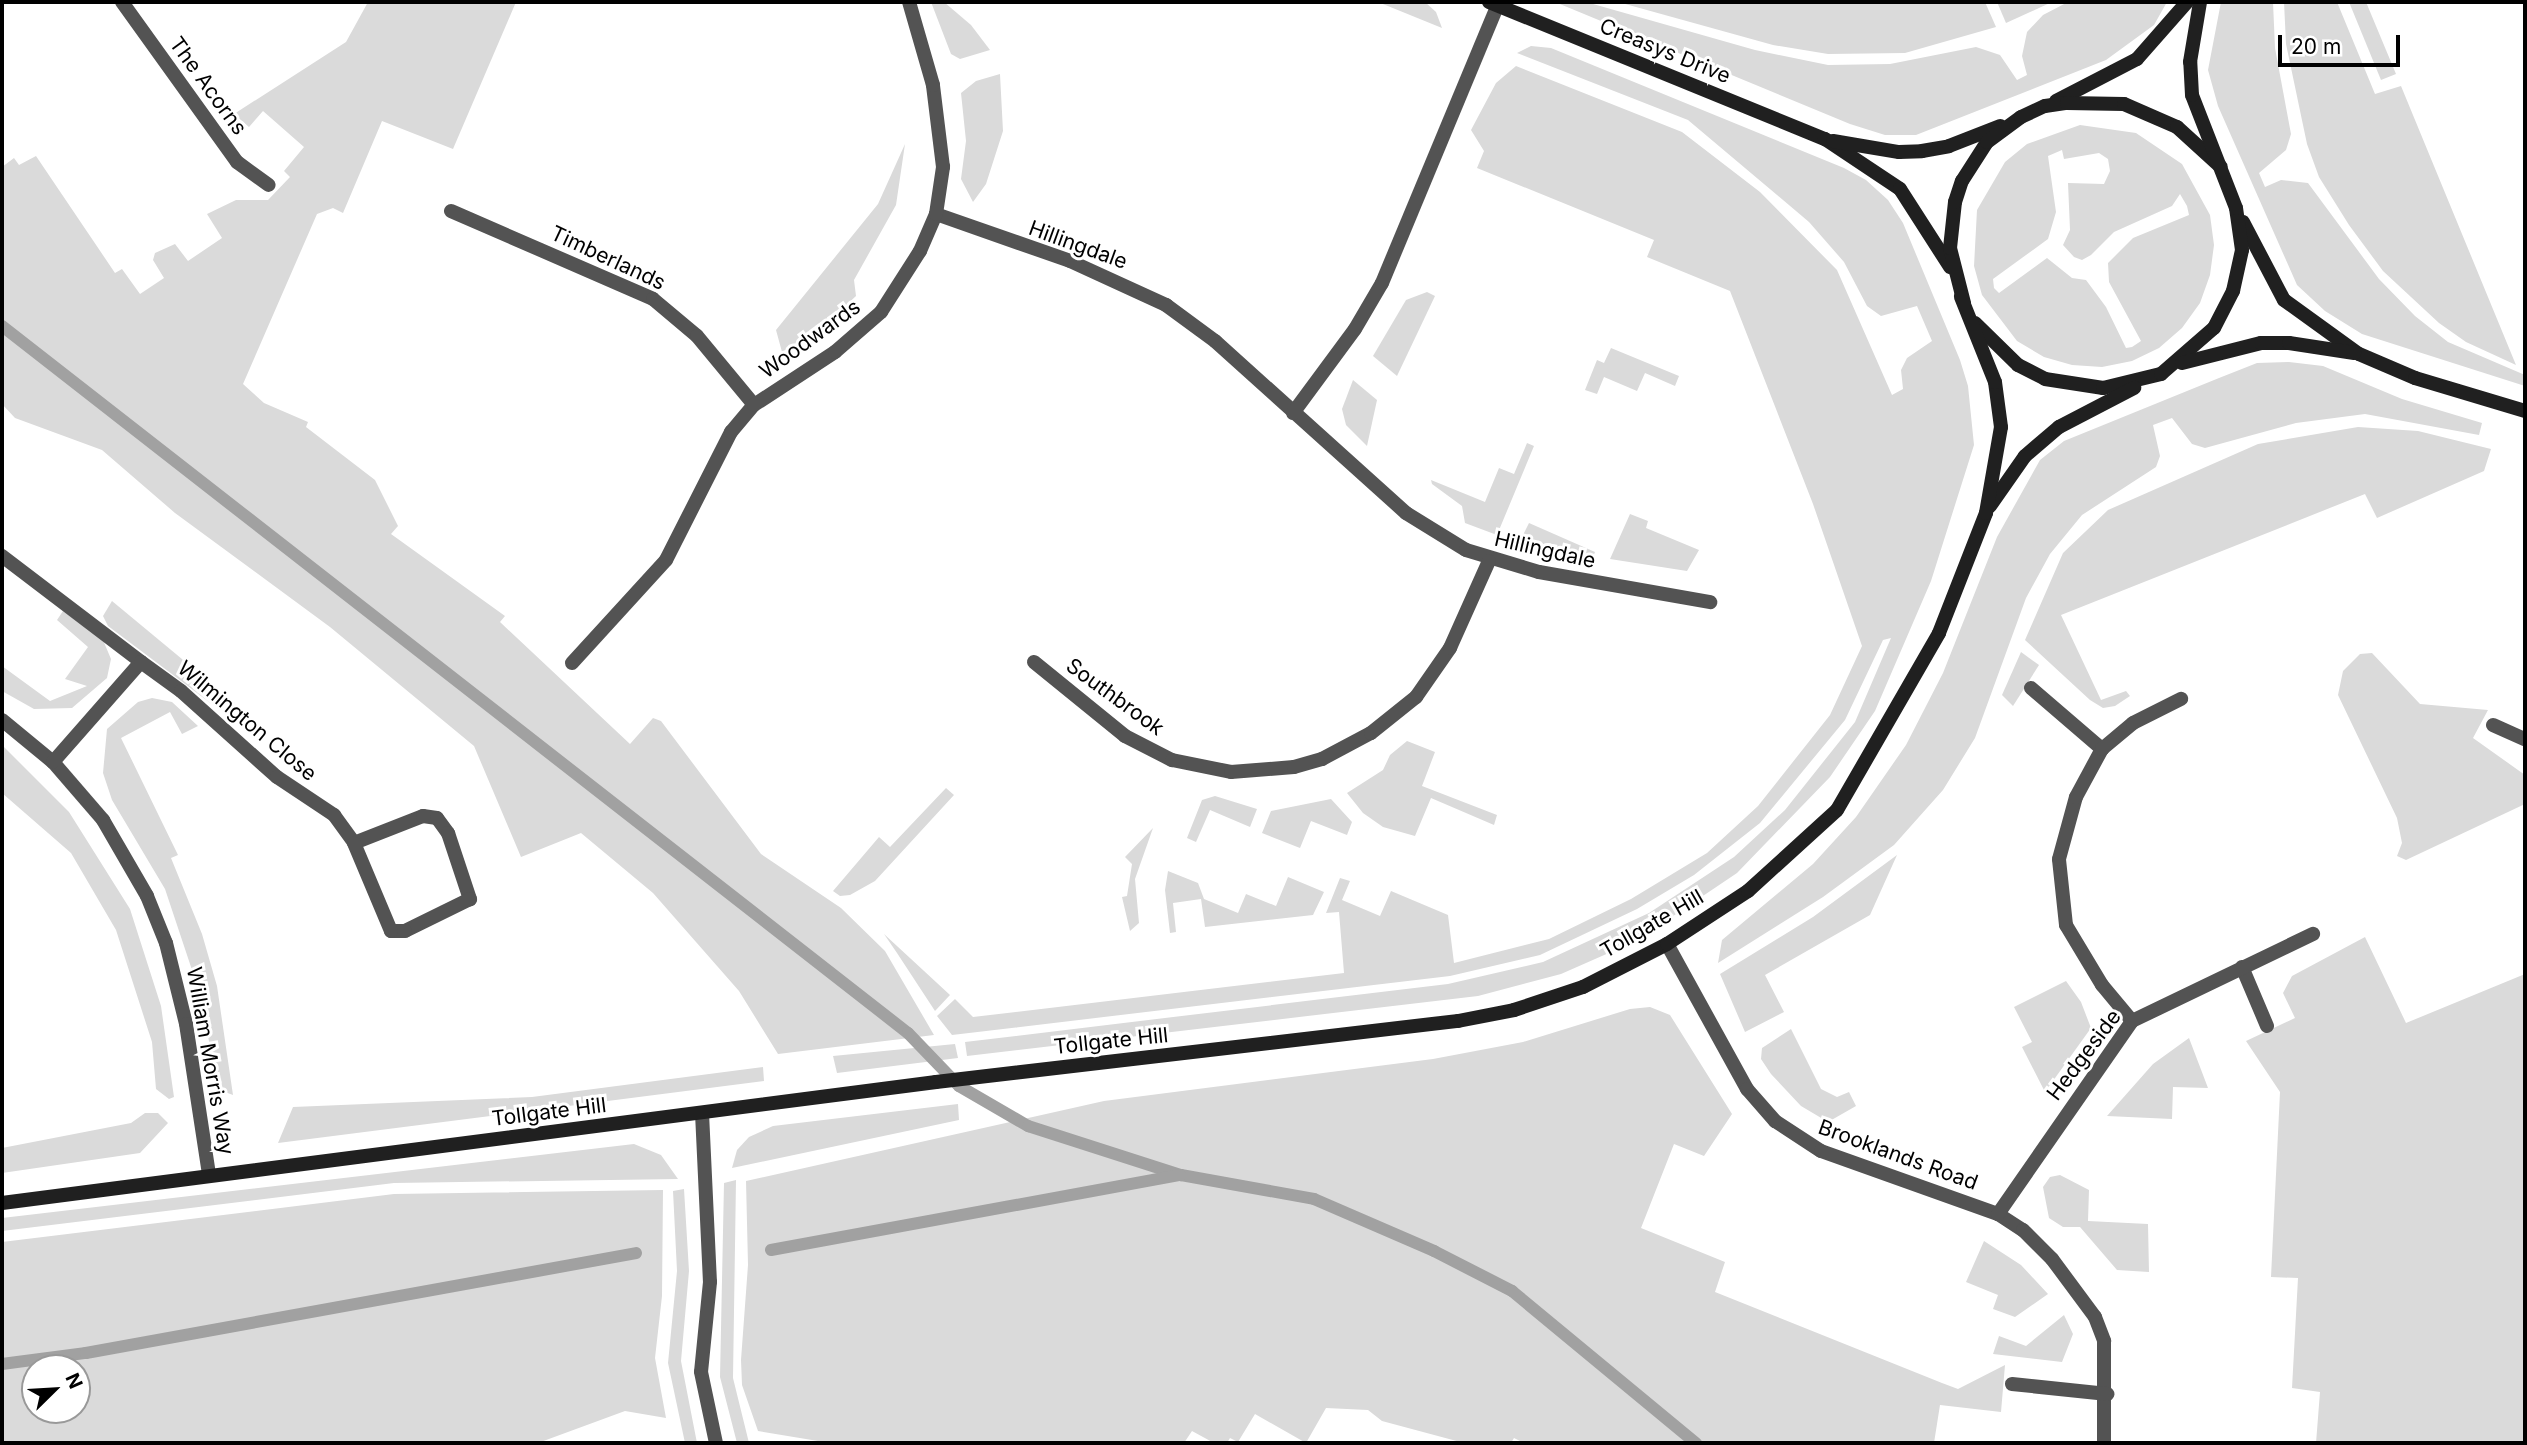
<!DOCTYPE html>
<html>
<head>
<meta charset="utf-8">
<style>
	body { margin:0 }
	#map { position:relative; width:2527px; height:1445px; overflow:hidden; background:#fff; font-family:Inter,sans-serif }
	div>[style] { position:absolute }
	.green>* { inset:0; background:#dadada }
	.stream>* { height:12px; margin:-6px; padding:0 6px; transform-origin:6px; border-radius:6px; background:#a1a1a1 }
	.street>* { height:14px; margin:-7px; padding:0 7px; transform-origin:7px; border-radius:7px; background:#535353 }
	.secondary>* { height:14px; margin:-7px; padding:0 7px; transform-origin:7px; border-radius:7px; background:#202020 }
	span { translate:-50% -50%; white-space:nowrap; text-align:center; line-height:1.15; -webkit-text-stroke:6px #fff; paint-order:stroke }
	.street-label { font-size:21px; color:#000 }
	.frame { position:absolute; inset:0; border:4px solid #000; pointer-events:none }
	.north { position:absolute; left:21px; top:1354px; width:70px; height:70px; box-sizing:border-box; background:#fff; border:2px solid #999; border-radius:50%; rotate:66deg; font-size:19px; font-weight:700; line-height:28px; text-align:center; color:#000 }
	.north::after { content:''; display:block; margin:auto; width:24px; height:32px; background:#000; clip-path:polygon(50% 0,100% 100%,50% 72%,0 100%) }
	.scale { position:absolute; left:2278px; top:35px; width:122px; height:32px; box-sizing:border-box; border:4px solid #000; border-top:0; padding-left:9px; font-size:21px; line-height:24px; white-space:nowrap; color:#000; -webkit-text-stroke:5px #fff; paint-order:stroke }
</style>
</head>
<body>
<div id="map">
	<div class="green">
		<i style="clip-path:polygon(368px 2px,516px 2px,453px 149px,382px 121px,343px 213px,333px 208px,317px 214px,243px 384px,264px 403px,308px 422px,306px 427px,375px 480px,398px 526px,391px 534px,505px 616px,500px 622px,630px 744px,653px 718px,661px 721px,761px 854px,841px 908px,885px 951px,934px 1035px,778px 1054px,739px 991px,653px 893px,581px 833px,521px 857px,474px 746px,330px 627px,175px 513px,102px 450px,15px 418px,2px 404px,2px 167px,14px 158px,19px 165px,36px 156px,115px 273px,122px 269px,140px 294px,164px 278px,153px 260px,155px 253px,175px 244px,188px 261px,222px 238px,207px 214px,236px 200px,268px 200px,290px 177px,284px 171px,304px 147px,263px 111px,249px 127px,234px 114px,346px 42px)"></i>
		<i style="clip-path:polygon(931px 2px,944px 2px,971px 25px,990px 50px,960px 59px,951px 54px)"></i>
		<i style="clip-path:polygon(1378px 2px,1425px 2px,1436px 12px,1442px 28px)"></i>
		<i style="clip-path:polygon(1555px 2px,1586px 2px,1755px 50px,1828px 65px,1890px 64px,1976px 47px,2000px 55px,2017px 80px,2027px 75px,2022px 56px,2027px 32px,2043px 15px,2068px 2px,2167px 2px,2154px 25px,2106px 60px,1916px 135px,1885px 135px,1850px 124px)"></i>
		<i style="clip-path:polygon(1618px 2px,1985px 2px,1996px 27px,1905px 53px,1828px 54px,1773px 45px)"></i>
		<i style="clip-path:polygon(1997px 2px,2052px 2px,2006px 23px)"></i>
		<i style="clip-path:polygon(2221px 2px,2273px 2px,2275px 48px,2291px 134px,2286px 150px,2259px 173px,2265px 187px,2281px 180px,2308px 183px,2379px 279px,2415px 316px,2448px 342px,2525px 375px,2525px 386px,2362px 334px,2325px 311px,2297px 285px,2218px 106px,2208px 70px)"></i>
		<i style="clip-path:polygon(2284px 2px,2337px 2px,2375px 94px,2401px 86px,2516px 365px,2466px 342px,2439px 323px,2383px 271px,2349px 225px,2319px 177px,2307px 144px,2286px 44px)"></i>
		<i style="clip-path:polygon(2349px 2px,2366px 2px,2396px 74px,2381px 80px)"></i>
		<i style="clip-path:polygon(1531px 46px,1551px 48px,1844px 168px,1866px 180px,1888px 200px,1903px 223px,1960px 360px,1968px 386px,1974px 445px,1931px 581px,1875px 711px,1830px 777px,1737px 873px,1636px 941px,1561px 974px,1478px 996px,967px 1056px,965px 1042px,1448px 984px,1543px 962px,1649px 913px,1734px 857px,1785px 810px,1855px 722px,1891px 638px,1883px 640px,1845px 720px,1760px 823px,1694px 875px,1637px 909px,1540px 955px,1450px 976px,952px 1035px,937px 1016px,955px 999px,973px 1017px,1344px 973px,1339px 912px,1326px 913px,1340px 878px,1350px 881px,1342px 900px,1380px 916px,1391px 891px,1448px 915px,1454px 963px,1549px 939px,1631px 899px,1707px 853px,1758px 806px,1830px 715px,1862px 646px,1813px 504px,1730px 291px,1647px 257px,1654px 240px,1477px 168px,1484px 151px,1471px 130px,1496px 83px,1516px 66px,1682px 132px,1760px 192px,1837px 270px,1892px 395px,1903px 389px,1901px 370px,1907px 358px,1932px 341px,1917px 306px,1881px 316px,1867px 306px,1844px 262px,1809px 222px,1688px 120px,1517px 53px)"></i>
		<i style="clip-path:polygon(1000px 74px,1003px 131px,986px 184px,973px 202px,961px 179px,966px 141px,961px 93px,976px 81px)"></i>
		<i style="clip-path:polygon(evenodd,2080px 125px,2136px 133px,2182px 164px,2210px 215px,2214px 245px,2210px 275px,2200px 303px,2182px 328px,2159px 348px,2132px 361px,2102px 367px,2072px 365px,2044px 357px,2017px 341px,1982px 295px,1974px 266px,1977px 210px,2005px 162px,2027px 144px,2080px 125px,2062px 150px,2064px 159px,2099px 153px,2108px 159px,2110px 171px,2104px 184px,2068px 183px,2070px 230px,2063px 245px,2074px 257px,2082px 260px,2091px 255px,2114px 232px,2172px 206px,2180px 194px,2187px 206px,2189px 215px,2133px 238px,2108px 263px,2109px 282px,2141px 341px,2132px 347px,2126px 348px,2106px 307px,2086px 280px,2072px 278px,2047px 258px,1999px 293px,1994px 288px,1993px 279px,2048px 239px,2056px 212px,2048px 156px,2062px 150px)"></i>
		<i style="clip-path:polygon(905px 144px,896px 205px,854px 280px,856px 296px,823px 327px,782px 352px,776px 330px,878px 204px)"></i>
		<i style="clip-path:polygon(1427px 292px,1435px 296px,1397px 376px,1373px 356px,1406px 300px)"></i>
		<i style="clip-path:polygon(1611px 348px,1679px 376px,1675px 386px,1645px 373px,1637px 391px,1604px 377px,1597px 394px,1585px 390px,1597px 360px,1604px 363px)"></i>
		<i style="clip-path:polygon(2289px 362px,2323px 366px,2402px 399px,2482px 423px,2479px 435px,2365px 414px,2296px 423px,2205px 448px,2192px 444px,2172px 418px,2153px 425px,2160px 456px,2156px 467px,2082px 515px,2050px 554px,2026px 598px,1975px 738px,1943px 790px,1894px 845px,1823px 897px,1718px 963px,1722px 940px,1813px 864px,1856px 817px,1906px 745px,1943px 673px,1997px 537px,2040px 460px,2064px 441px,2219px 378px,2257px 363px)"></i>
		<i style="clip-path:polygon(1353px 380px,1377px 400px,1367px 446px,1346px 425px,1342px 409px)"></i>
		<i style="clip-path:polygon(2358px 427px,2418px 431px,2491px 449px,2484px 471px,2377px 518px,2365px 494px,2061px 615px,2101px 700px,2126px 691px,2130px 696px,2115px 706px,2103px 708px,2090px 700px,2025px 640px,2063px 553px,2108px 510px,2258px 444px)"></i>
		<i style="clip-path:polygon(1527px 443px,1534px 446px,1497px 535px,1465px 523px,1462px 506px,1432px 484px,1431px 480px,1485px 502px,1499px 468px,1514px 474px)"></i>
		<i style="clip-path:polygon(1630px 514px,1648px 521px,1646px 528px,1699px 550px,1687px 571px,1610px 559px)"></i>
		<i style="clip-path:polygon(1529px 523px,1595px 552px,1593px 557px,1519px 543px)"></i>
		<i style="clip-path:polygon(112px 601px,235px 703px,225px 714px,108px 626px,103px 616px)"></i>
		<i style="clip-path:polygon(63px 611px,103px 640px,111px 659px,107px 678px,72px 708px,34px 709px,2px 691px,2px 666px,50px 701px,87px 686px,65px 679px,88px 647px,57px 620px)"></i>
		<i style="clip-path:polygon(2021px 652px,2039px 665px,2013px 706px,2002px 695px)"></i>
		<i style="clip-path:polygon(2372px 653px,2420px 704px,2488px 710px,2473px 738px,2525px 775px,2525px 804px,2406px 860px,2397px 856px,2402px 843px,2397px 818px,2338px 695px,2343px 671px,2360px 654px)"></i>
		<i style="clip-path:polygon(152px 698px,172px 702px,198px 726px,182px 734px,170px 712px,121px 738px,178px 855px,171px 858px,202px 934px,217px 986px,233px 1095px,217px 1089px,202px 1000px,165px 889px,112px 800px,103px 773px,107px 729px,138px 702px)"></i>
		<i style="clip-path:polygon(1407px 741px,1435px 752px,1422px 786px,1497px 815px,1494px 825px,1431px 798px,1415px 836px,1383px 827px,1363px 813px,1347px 793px,1383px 770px,1390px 755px)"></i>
		<i style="clip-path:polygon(2px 745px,69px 812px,130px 909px,161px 1006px,174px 1097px,169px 1099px,156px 1089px,152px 1042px,116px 930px,71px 853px,2px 793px)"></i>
		<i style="clip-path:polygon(946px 788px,954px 795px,875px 881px,850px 895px,840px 896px,833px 891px,879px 837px,890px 847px)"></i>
		<i style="clip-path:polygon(1215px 796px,1257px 809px,1250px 827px,1210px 810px,1196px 842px,1187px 838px,1202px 800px)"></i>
		<i style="clip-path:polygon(1331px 799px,1352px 822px,1347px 835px,1311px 821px,1300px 848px,1262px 833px,1271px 811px)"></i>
		<i style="clip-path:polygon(1153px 828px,1135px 879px,1139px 923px,1130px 931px,1122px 897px,1127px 896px,1132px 864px,1125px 857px)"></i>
		<i style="clip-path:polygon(1897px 855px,1870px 915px,1765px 975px,1784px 1012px,1745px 1032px,1720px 974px,1813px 917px)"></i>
		<i style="clip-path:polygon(1168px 871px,1198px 883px,1204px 899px,1238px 913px,1246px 894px,1276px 906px,1288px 877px,1324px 892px,1313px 915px,1205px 927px,1201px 899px,1173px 903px,1176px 932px,1170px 933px,1165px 890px)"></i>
		<i style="clip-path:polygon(884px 934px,950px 995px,935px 1011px,897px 953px)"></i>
		<i style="clip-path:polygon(2365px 937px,2406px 1023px,2525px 974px,2525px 1443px,2316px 1443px,2320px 1392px,2292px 1388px,2298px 1278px,2271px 1277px,2280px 1092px,2246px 1041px,2295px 1018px,2283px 993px,2292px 976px)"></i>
		<i style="clip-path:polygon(2066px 981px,2081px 1002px,2091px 1028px,2045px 1092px,2022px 1047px,2032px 1042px,2014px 1007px)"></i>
		<i style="clip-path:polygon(1650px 1007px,1670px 1015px,1732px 1114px,1704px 1156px,1674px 1144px,1641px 1228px,1725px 1262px,1715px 1292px,1942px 1383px,1958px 1389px,2005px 1365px,2001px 1412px,1940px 1405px,1934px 1443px,1524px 1443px,1514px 1438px,1511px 1443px,1464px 1443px,1382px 1421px,1368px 1410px,1326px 1408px,1306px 1443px,1255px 1414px,1238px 1442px,1230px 1438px,1227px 1443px,1214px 1443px,1192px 1431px,1184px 1443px,830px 1443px,758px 1431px,742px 1385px,741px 1360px,748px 1265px,746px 1181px,1104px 1101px,1433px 1059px,1523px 1042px,1630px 1009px)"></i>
		<i style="clip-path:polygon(1791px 1029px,1821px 1089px,1837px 1097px,1849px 1092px,1856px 1106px,1828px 1122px,1801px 1106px,1771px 1074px,1761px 1059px,1762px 1048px)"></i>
		<i style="clip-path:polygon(2189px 1038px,2208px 1088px,2173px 1087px,2172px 1119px,2107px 1116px,2153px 1064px)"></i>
		<i style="clip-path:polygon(955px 1044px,958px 1058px,837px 1073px,833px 1056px)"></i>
		<i style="clip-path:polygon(763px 1067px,764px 1081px,278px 1143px,293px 1107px,532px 1097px)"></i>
		<i style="clip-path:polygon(958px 1104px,959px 1120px,732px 1168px,737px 1150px,749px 1137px,773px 1126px)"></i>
		<i style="clip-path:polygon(145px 1113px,158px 1113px,168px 1123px,140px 1153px,2px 1173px,2px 1148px,131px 1123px)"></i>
		<i style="clip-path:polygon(634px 1144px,661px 1155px,678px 1179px,394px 1183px,2px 1231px,2px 1218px)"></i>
		<i style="clip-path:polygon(2060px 1175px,2089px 1190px,2088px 1221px,2148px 1224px,2149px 1272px,2117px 1270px,2080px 1227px,2063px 1227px,2049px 1218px,2043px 1187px,2050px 1177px)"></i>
		<i style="clip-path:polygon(736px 1180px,733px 1378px,749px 1443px,737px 1443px,720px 1377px,724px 1183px)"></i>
		<i style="clip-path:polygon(684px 1189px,689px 1271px,681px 1361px,697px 1443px,685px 1443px,668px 1363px,677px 1271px,673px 1191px)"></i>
		<i style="clip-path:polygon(evenodd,663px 1190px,662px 1296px,655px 1358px,666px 1418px,625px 1411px,538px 1443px,2px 1443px,2px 1242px,394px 1194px,663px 1190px,35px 1368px,77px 1368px,77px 1410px,35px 1410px,35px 1368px)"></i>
		<i style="clip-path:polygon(1984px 1241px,2021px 1265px,2048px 1294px,2015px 1317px,1993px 1309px,1998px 1295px,1966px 1282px)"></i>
		<i style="clip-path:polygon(2064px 1315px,2073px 1334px,2062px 1362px,1993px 1354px,1999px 1336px,2026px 1346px)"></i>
	</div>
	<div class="stream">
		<i style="left:2px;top:326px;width:1149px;rotate:37.97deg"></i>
		<i style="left:908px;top:1033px;width:74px;rotate:46.1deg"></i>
		<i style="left:959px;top:1086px;width:80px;rotate:30.1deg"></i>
		<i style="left:1028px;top:1126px;width:161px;rotate:17.8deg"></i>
		<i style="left:1181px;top:1175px;width:135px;rotate:10.2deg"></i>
		<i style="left:1314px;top:1199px;width:131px;rotate:23.4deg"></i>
		<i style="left:1434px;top:1251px;width:88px;rotate:27.1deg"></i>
		<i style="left:1512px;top:1291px;width:239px;rotate:39.6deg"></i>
		<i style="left:771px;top:1250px;width:416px;rotate:-10.4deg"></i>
		<i style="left:2px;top:1364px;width:85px;rotate:-7.5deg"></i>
		<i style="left:86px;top:1353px;width:559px;rotate:-10.3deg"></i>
	</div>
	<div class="street">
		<i style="left:122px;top:2px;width:197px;rotate:54.3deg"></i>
		<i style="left:237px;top:162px;width:39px;rotate:36deg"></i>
		<i style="left:451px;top:211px;width:220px;rotate:23.5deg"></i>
		<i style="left:653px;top:299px;width:57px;rotate:40.1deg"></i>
		<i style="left:697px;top:336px;width:89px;rotate:50.4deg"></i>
		<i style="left:936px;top:214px;width:142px;rotate:19.3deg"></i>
		<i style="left:1070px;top:261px;width:106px;rotate:24.6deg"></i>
		<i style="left:1166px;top:305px;width:61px;rotate:36.3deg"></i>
		<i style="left:1215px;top:341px;width:257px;rotate:42deg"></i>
		<i style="left:1406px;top:513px;width:70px;rotate:31.7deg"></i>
		<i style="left:1466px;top:550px;width:76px;rotate:16.8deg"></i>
		<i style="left:1539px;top:572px;width:174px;rotate:10deg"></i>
		<i style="left:1293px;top:413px;width:104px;rotate:-53.6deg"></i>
		<i style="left:1355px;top:329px;width:53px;rotate:-59.6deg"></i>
		<i style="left:1382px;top:283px;width:301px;rotate:-67.4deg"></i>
		<i style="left:2px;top:556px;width:175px;rotate:37.3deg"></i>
		<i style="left:1034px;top:662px;width:117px;rotate:39.1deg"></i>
		<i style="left:1125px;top:736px;width:53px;rotate:27.1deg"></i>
		<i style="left:1172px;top:760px;width:60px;rotate:11.5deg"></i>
		<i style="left:1231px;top:772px;width:63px;rotate:-4.5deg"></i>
		<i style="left:1294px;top:767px;width:29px;rotate:-16deg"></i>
		<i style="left:1322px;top:759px;width:55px;rotate:-28deg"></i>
		<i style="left:1371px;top:733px;width:58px;rotate:-38.7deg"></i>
		<i style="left:1416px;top:697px;width:60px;rotate:-55.2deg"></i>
		<i style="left:1450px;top:648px;width:95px;rotate:-65.9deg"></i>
		<i style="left:572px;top:663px;width:139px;rotate:-47.6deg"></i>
		<i style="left:666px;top:560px;width:144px;rotate:-63.1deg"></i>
		<i style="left:731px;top:432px;width:35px;rotate:-50deg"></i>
		<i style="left:754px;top:405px;width:97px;rotate:-33.2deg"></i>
		<i style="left:835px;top:352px;width:61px;rotate:-41deg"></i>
		<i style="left:881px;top:312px;width:72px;rotate:-57.4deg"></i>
		<i style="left:920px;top:251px;width:40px;rotate:-66.6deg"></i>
		<i style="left:936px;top:214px;width:48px;rotate:-81.5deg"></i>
		<i style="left:943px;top:167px;width:83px;rotate:-97deg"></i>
		<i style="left:933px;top:85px;width:86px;rotate:-106.1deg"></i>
		<i style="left:2031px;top:688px;width:94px;rotate:40.7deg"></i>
		<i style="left:2px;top:720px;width:66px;rotate:39.5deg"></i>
		<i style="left:53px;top:762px;width:77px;rotate:49.2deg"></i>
		<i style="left:103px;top:820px;width:88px;rotate:59.9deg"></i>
		<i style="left:147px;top:896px;width:51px;rotate:68deg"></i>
		<i style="left:166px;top:943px;width:83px;rotate:76.1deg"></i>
		<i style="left:186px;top:1024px;width:153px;rotate:81.3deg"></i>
		<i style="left:2493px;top:725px;width:35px;rotate:24deg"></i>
		<i style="left:53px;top:762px;width:133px;rotate:-48.7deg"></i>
		<i style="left:141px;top:662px;width:49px;rotate:35.9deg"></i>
		<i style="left:181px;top:691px;width:129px;rotate:41.9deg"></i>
		<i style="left:277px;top:777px;width:69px;rotate:33.7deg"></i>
		<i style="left:334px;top:815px;width:34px;rotate:54deg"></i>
		<i style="left:354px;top:843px;width:74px;rotate:-21.4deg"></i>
		<i style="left:423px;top:816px;width:14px;rotate:8deg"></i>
		<i style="left:437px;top:818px;width:19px;rotate:54deg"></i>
		<i style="left:448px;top:833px;width:70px;rotate:71.6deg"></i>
		<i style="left:470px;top:899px;width:72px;rotate:153.8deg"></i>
		<i style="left:405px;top:931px;width:14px;rotate:180deg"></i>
		<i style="left:391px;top:931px;width:95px;rotate:-112.8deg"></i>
		<i style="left:1667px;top:944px;width:166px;rotate:61.1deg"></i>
		<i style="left:1747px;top:1089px;width:43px;rotate:48.8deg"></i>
		<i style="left:1775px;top:1121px;width:55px;rotate:33.1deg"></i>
		<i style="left:1821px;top:1151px;width:188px;rotate:19.6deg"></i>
		<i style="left:1998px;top:1214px;width:30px;rotate:33deg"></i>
		<i style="left:2023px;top:1230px;width:41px;rotate:45deg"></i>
		<i style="left:2052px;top:1259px;width:72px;rotate:53.4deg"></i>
		<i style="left:2095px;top:1317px;width:26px;rotate:69deg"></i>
		<i style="left:2104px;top:1341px;width:102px;rotate:90deg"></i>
		<i style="left:2242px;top:967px;width:64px;rotate:67deg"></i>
		<i style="left:2132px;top:1021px;width:47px;rotate:-129.8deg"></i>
		<i style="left:2102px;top:985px;width:70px;rotate:-121deg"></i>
		<i style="left:2066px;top:925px;width:66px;rotate:-96.1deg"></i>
		<i style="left:2059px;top:859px;width:64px;rotate:-74.7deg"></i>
		<i style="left:2076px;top:797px;width:55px;rotate:-61.6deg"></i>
		<i style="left:2102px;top:749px;width:40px;rotate:-40deg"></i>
		<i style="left:2133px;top:723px;width:54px;rotate:-26.6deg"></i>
		<i style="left:702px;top:1113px;width:169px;rotate:87.3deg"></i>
		<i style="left:710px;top:1282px;width:90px;rotate:95.7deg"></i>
		<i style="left:701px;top:1372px;width:73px;rotate:78.1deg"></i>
		<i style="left:1998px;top:1214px;width:235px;rotate:-55.2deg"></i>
		<i style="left:2132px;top:1021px;width:201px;rotate:-25.7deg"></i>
		<i style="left:2012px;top:1384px;width:96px;rotate:6deg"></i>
	</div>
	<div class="secondary">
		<i style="left:1489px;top:2px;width:363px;rotate:22.2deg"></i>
		<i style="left:1825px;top:139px;width:90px;rotate:33.7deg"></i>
		<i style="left:1900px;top:189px;width:93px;rotate:57.3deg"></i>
		<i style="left:2056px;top:101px;width:91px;rotate:-27.4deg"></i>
		<i style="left:2137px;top:59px;width:76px;rotate:-48.7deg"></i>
		<i style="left:1833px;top:141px;width:67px;rotate:9.5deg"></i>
		<i style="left:1899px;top:152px;width:23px;rotate:-2deg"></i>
		<i style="left:1922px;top:151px;width:27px;rotate:-10deg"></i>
		<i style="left:1949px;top:146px;width:55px;rotate:-21.4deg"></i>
		<i style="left:2243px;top:222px;width:88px;rotate:62.3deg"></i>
		<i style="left:2284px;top:300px;width:92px;rotate:35.8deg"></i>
		<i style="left:2359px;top:354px;width:61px;rotate:23.2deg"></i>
		<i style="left:2415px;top:378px;width:115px;rotate:16.7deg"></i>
		<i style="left:1964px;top:303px;width:57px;rotate:-104.3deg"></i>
		<i style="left:1950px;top:248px;width:46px;rotate:-83.8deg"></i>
		<i style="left:1955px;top:202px;width:22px;rotate:-72deg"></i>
		<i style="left:1962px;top:181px;width:46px;rotate:-57.3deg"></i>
		<i style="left:1987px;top:142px;width:42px;rotate:-36.3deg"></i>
		<i style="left:2021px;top:117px;width:26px;rotate:-25deg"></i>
		<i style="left:2045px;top:106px;width:22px;rotate:-8deg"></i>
		<i style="left:2067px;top:103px;width:57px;rotate:1deg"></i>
		<i style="left:2124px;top:104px;width:58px;rotate:23.5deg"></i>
		<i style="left:2177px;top:127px;width:59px;rotate:42.3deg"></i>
		<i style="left:1975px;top:323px;width:60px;rotate:44.3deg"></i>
		<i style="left:2018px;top:365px;width:30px;rotate:27deg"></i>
		<i style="left:2045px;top:379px;width:59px;rotate:8.8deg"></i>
		<i style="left:2103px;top:388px;width:60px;rotate:-13.6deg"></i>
		<i style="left:2161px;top:374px;width:70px;rotate:-41deg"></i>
		<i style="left:2214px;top:328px;width:42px;rotate:-62.8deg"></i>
		<i style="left:2233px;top:291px;width:42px;rotate:-77.6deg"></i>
		<i style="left:2242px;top:250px;width:42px;rotate:-98.1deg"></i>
		<i style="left:2236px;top:208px;width:121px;rotate:-111.3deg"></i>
		<i style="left:2192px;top:95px;width:33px;rotate:-93deg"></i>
		<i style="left:2190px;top:62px;width:61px;rotate:-80.5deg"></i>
		<i style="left:2182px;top:363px;width:81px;rotate:-14.2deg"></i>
		<i style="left:2261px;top:343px;width:28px"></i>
		<i style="left:2289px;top:343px;width:66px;rotate:8.7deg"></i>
		<i style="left:1990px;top:506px;width:61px;rotate:-55deg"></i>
		<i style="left:2025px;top:456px;width:45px;rotate:-40.5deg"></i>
		<i style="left:2059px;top:427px;width:85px;rotate:-27.5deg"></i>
		<i style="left:2px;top:1203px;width:942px;rotate:-7.38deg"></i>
		<i style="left:936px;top:1082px;width:526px;rotate:-6.67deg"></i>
		<i style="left:1458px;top:1021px;width:57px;rotate:-11.1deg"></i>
		<i style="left:1514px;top:1010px;width:73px;rotate:-18.4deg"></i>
		<i style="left:1583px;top:987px;width:94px;rotate:-27.1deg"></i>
		<i style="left:1667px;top:944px;width:97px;rotate:-33.2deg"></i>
		<i style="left:1748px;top:891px;width:120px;rotate:-42.3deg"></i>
		<i style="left:1837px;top:810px;width:204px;rotate:-60deg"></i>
		<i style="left:1939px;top:633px;width:129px;rotate:-68.6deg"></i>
		<i style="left:1986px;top:513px;width:87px;rotate:-80.1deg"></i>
		<i style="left:2001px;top:427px;width:45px;rotate:-97.6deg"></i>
		<i style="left:1995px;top:382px;width:92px;rotate:-111.8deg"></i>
	</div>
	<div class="street-label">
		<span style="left:1665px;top:51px;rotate:22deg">Creasys Drive</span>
		<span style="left:208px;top:86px;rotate:54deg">The Acorns</span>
		<span style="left:1078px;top:245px;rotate:20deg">Hillingdale</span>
		<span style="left:608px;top:258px;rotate:25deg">Timberlands</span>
		<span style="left:810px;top:339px;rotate:-36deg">Woodwards</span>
		<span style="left:1545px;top:550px;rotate:13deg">Hillingdale</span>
		<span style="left:1115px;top:697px;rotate:36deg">Southbrook</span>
		<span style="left:247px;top:721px;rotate:40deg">Wilmington Close</span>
		<span style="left:1652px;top:924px;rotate:-30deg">Tollgate Hill</span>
		<span style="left:1111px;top:1041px;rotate:-6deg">Tollgate Hill</span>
		<span style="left:2084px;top:1055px;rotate:-53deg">Hedgeside</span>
		<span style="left:210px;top:1061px;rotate:80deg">William Morris Way</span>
		<span style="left:549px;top:1112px;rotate:-7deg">Tollgate Hill</span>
		<span style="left:1898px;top:1155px;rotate:20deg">Brooklands Road</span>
	</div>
	<div class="frame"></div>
	<div class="north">N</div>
	<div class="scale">20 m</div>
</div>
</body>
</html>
